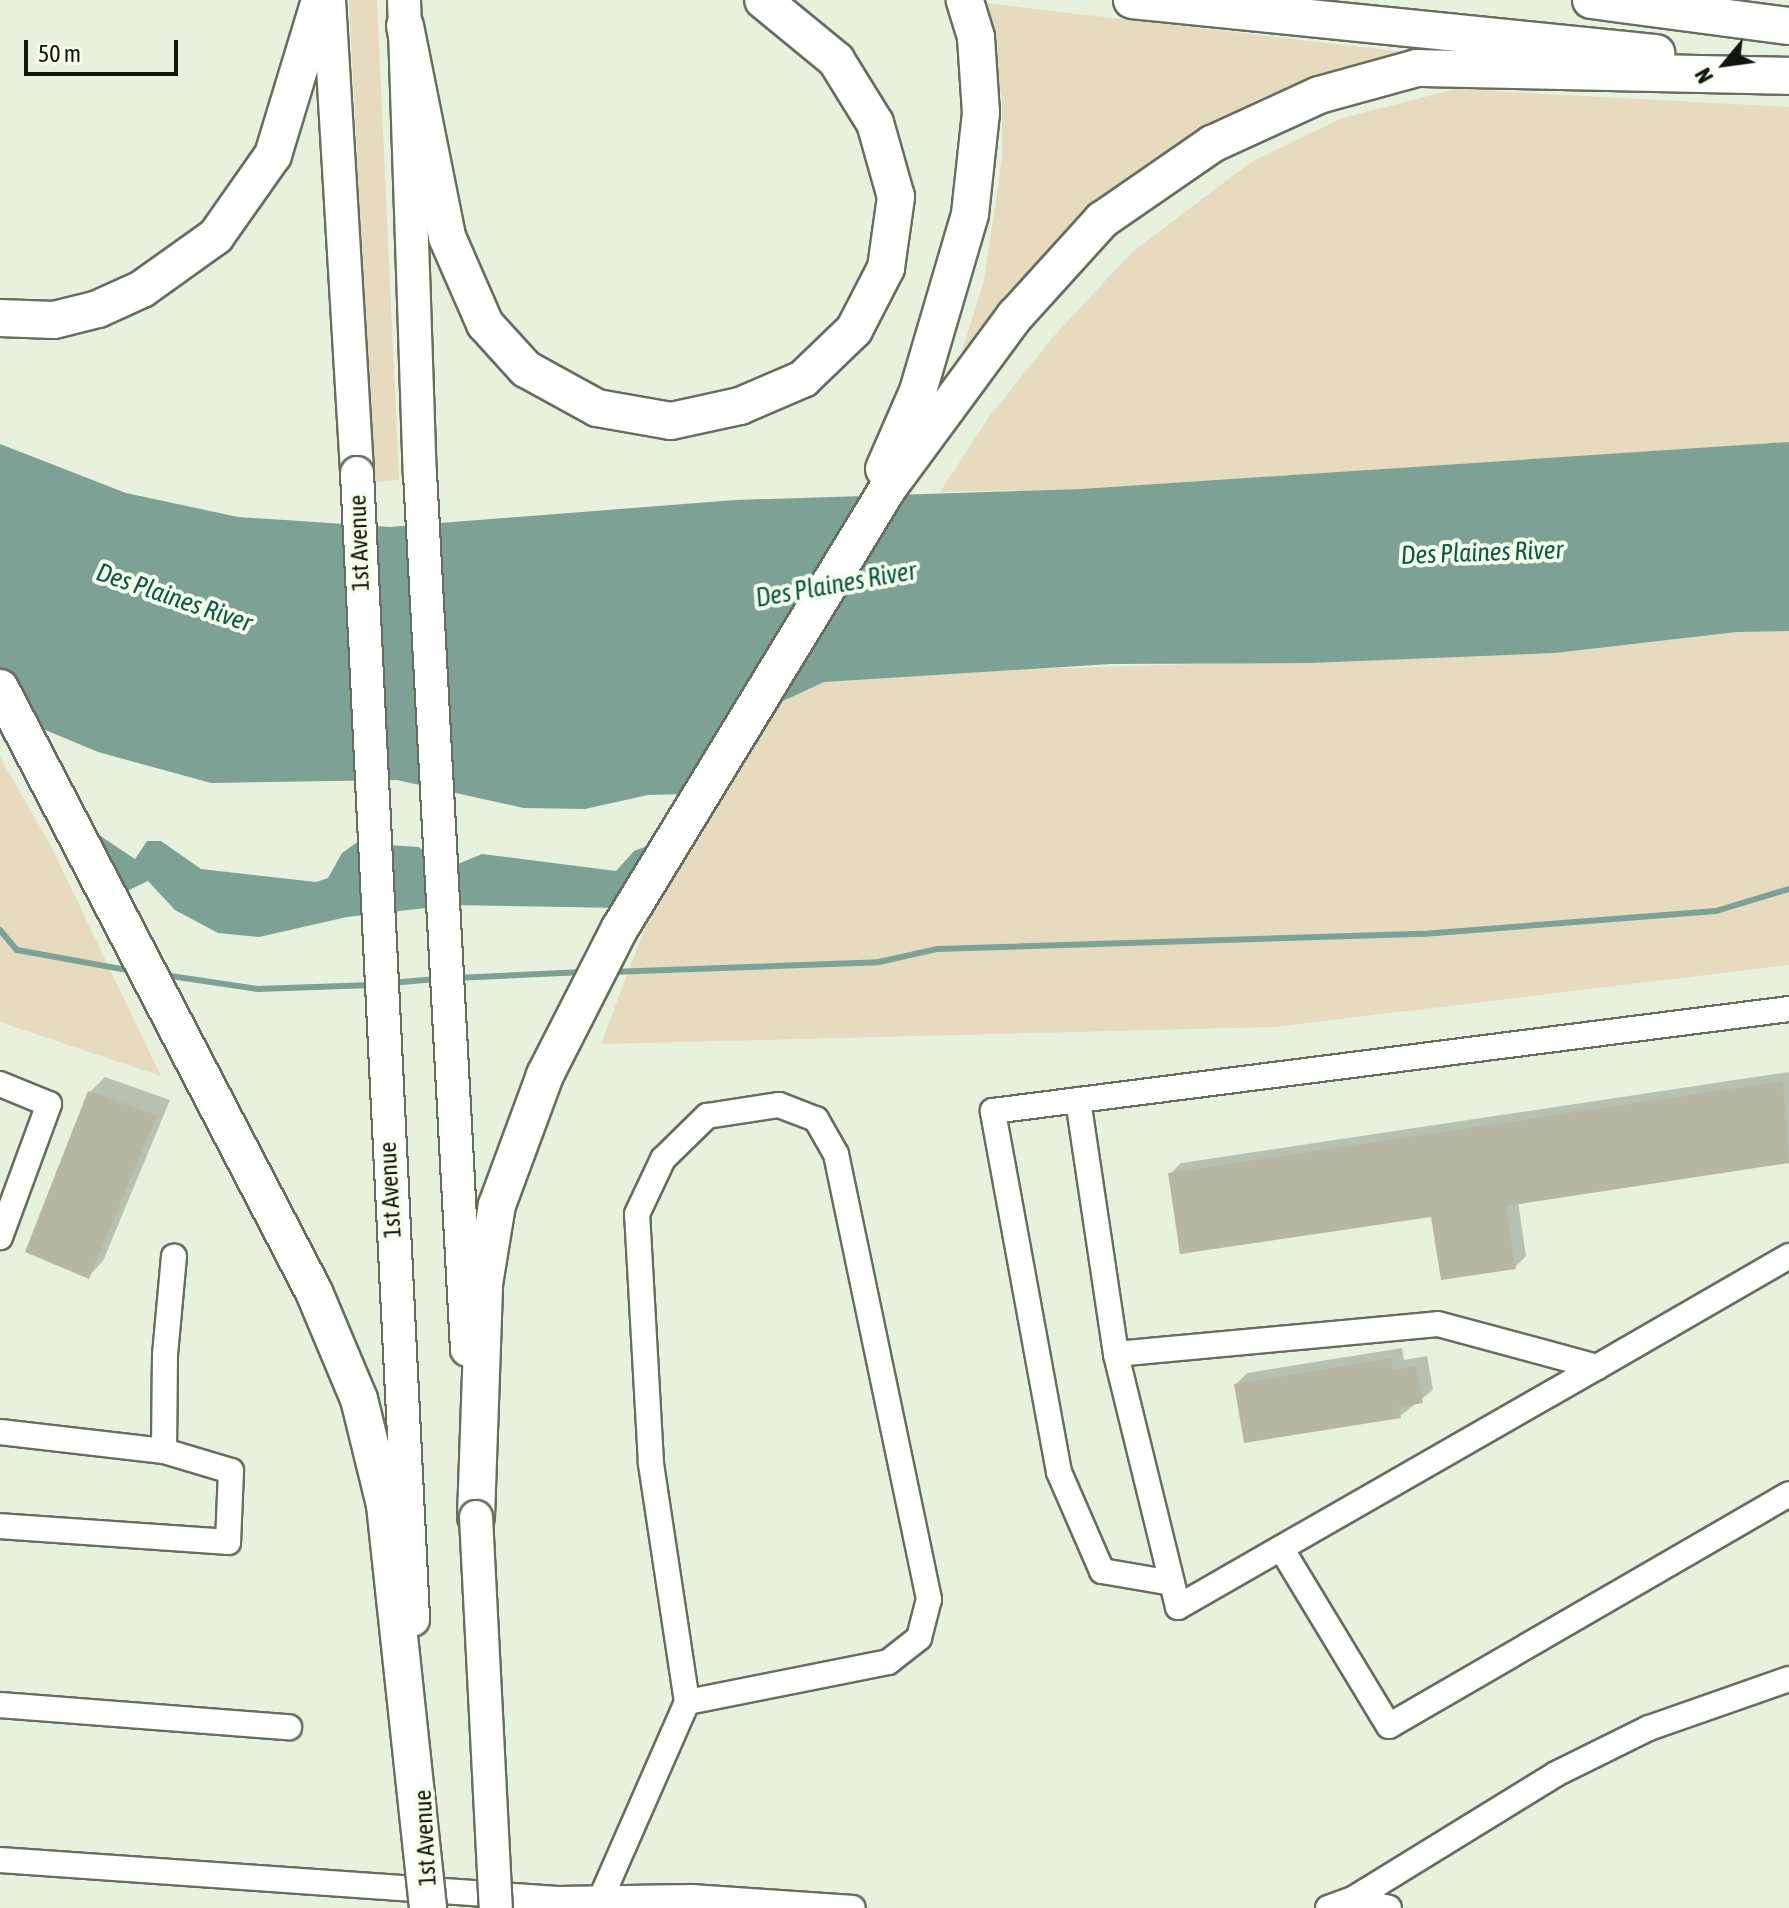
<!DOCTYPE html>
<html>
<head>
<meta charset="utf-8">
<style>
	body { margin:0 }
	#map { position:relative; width:1789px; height:1908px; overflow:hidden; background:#e7f1de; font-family:"Asap Condensed",sans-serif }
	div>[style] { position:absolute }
	.green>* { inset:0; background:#e7dbbf }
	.water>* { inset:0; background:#7da195 }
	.shadow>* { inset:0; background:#0003 }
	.stream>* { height:6px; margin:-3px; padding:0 3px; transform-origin:3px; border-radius:3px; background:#7da195 }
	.building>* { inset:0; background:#b6b7a3 }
	.roads { filter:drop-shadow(2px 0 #666e5e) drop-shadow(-2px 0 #666e5e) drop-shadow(0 2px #666e5e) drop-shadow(0 -2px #666e5e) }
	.minor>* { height:24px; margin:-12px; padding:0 12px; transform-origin:12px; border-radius:12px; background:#fff }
	.major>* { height:32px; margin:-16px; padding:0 16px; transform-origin:16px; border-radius:16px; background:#fff }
	.highway>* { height:36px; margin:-18px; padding:0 18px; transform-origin:18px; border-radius:18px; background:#fff }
	.bridges { filter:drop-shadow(2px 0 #666e5e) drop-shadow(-2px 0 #666e5e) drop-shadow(0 2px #666e5e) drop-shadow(0 -2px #666e5e) }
	.major-bridge>* { height:32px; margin:-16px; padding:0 16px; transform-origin:16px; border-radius:16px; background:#fff }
	.highway-bridge>* { height:36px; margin:-18px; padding:0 18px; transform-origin:18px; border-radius:18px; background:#fff }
	span { translate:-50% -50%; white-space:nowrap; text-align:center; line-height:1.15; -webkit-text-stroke:8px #f4ffeb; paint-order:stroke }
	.street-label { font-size:24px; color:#12150f }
	.water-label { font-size:26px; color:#0d5746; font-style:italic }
	.north { position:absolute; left:1685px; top:24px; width:80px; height:80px; -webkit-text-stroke:6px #f4ffeb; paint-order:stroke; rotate:241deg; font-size:22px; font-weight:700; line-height:32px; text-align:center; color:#12150f }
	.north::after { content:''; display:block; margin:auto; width:28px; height:36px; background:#12150f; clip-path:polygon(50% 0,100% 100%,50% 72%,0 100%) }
	.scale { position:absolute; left:24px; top:40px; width:154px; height:36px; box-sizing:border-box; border:4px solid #12150f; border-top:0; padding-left:10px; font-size:24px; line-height:28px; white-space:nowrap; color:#12150f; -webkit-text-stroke:6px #f4ffeb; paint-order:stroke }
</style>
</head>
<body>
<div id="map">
	<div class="green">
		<i style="clip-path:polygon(349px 0,377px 0,399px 480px,374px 482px)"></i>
		<i style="clip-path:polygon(985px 3px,1455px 58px,1337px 71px,1258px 99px,1178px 145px,1112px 196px,959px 361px,984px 280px,1002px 159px,1002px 101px)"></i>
		<i style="clip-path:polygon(1456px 89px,1789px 107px,1789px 442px,1081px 489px,940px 492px,989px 417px,1054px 336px,1132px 252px,1251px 162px,1342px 118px)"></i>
		<i style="clip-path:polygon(1789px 631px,1789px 965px,1274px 1027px,601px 1044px,645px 927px,721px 794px,783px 701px,799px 690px,824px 682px,934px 672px,1555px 653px,1737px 632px)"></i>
		<i style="clip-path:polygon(0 757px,51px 846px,161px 1076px,0 1022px)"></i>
	</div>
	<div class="water">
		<i style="clip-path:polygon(1789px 442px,1789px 631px,1737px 632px,1555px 653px,1309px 663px,1111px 664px,824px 682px,783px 701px,667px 888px,622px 908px,452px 905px,347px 917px,259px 937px,218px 933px,175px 910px,148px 881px,112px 898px,93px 831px,135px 859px,147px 841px,161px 841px,201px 869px,316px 882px,328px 878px,342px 853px,356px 843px,419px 847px,446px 869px,482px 854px,616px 871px,634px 851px,650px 845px,688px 794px,648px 795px,585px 809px,524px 808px,397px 780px,211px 783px,98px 752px,0 711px,0 444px,126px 493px,238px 517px,390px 527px,735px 500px,1081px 489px)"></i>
	</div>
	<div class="shadow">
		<i style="clip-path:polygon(1789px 1072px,1789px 1161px,1518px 1202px,1526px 1256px,1515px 1267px,1432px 1214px,1170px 1174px,1181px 1163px)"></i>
		<i style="clip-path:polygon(105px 1077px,170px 1100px,103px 1261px,89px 1276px,90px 1092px)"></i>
		<i style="clip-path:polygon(1402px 1348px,1404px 1360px,1427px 1356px,1433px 1390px,1400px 1416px,1236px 1384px,1247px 1373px)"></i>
	</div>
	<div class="stream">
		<i style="left:0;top:930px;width:26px;rotate:50deg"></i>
		<i style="left:17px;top:950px;width:118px;rotate:10.3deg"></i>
		<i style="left:611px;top:972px;width:268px;rotate:-2.1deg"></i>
		<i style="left:879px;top:962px;width:59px;rotate:-12.6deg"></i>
		<i style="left:937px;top:949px;width:486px;rotate:-1.8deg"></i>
		<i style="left:1423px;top:934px;width:294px;rotate:-4.5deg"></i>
		<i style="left:1716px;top:911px;width:76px;rotate:-16.8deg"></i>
		<i style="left:164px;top:975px;width:95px;rotate:8.5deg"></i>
		<i style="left:258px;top:989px;width:114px;rotate:-2deg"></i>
		<i style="left:455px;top:978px;width:129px;rotate:-2.7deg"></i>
		<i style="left:391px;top:983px;width:45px;rotate:-5.1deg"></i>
	</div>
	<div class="building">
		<i style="clip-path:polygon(1783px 1081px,1789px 1163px,1506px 1206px,1516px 1269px,1441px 1280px,1431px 1217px,1180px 1254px,1168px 1173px)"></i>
		<i style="clip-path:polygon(88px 1091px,157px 1115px,89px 1279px,25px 1252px)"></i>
		<i style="clip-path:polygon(1391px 1358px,1393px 1370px,1416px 1366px,1423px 1403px,1399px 1407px,1401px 1418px,1244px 1443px,1234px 1384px)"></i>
	</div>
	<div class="roads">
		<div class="minor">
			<i style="left:0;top:1084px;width:53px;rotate:22.2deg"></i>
			<i style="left:49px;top:1104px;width:142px;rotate:110.2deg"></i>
			<i style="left:1078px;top:1100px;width:257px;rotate:81.5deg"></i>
			<i style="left:1438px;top:1324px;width:165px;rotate:15.1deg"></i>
			<i style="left:1597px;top:1367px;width:483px;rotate:150.2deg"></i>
			<i style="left:1178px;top:1607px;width:260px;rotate:-103.8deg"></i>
			<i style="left:1116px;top:1354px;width:323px;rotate:-5.3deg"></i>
			<i style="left:1597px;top:1367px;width:222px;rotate:-30deg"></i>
			<i style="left:0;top:1432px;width:165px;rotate:6.6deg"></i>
			<i style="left:164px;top:1451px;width:70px;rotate:16.6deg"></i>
			<i style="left:231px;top:1471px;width:71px;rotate:92.4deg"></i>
			<i style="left:228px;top:1542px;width:229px;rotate:-176deg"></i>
			<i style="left:164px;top:1451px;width:96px;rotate:-89.4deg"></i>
			<i style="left:165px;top:1355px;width:99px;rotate:-84.8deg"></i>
			<i style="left:1281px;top:1548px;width:208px;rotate:58.8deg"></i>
			<i style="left:1389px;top:1726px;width:462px;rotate:-30.1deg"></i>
			<i style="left:1172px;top:1583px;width:71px;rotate:-170.3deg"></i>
			<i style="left:1102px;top:1571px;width:108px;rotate:-113.5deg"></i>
			<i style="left:1059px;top:1472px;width:367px;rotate:-100.4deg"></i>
			<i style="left:993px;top:1111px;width:803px;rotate:-7.3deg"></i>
			<i style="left:0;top:1705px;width:290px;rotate:4.4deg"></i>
			<i style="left:0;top:1860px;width:559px;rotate:4deg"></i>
			<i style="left:558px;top:1899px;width:134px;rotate:-0.9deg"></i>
			<i style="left:692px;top:1897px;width:161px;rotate:3.9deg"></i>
			<i style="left:601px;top:1898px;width:214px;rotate:-66.3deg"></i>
			<i style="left:687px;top:1702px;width:242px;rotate:-98.6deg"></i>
			<i style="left:651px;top:1463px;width:249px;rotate:-93.2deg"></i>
			<i style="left:637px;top:1214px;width:61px;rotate:-64.7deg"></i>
			<i style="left:663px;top:1159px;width:62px;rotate:-44.3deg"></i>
			<i style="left:707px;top:1116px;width:73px;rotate:-8.7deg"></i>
			<i style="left:779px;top:1105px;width:40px;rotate:21deg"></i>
			<i style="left:816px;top:1119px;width:40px;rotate:60.3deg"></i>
			<i style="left:836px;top:1154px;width:455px;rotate:78.2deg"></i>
			<i style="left:929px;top:1599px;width:40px;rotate:104.4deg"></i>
			<i style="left:919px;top:1638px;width:39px;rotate:142deg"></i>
			<i style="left:888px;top:1662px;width:205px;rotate:168.7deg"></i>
			<i style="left:1353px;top:1899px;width:37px;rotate:14deg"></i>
			<i style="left:1328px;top:1908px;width:27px;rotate:-20deg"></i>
			<i style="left:1353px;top:1899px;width:238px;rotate:-31.6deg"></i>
			<i style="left:1556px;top:1774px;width:104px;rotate:-26.3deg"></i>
			<i style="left:1649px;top:1728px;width:148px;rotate:-19.3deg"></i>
		</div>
		<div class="major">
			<i style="left:329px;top:0;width:474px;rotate:86.6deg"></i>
			<i style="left:404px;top:0;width:473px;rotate:88.1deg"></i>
			<i style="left:420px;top:473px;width:878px;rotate:86.93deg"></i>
		</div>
		<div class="highway">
			<i style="left:1132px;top:0;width:527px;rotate:5.78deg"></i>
			<i style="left:1591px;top:0;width:200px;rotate:7.5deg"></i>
			<i style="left:405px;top:26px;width:215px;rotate:78.7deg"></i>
			<i style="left:447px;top:237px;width:95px;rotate:66.4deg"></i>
			<i style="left:485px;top:324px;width:61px;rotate:47.7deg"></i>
			<i style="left:526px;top:369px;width:81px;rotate:28.8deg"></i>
			<i style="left:597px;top:408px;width:75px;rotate:10deg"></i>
			<i style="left:671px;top:421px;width:71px;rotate:-12.3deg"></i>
			<i style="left:740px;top:406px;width:69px;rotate:-23.2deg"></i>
			<i style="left:803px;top:379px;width:71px;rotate:-43.9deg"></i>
			<i style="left:854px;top:330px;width:70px;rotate:-62.7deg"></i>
			<i style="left:886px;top:268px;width:72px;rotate:-82deg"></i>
			<i style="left:896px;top:197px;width:77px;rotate:-105.8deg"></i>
			<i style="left:875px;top:123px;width:74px;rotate:-121.8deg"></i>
			<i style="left:836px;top:60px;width:94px;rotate:-140.6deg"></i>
			<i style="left:0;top:318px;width:54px;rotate:2.1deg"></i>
			<i style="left:54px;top:320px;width:45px;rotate:-14deg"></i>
			<i style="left:98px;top:309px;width:48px;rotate:-24.4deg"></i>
			<i style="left:142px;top:289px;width:91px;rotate:-35.6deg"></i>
			<i style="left:216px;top:236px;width:99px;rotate:-54.9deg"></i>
			<i style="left:273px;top:155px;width:162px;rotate:-73.1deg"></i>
			<i style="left:884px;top:469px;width:85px;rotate:-66.4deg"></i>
			<i style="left:918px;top:391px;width:184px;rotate:-73.6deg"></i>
			<i style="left:970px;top:214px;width:102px;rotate:-83.8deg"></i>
			<i style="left:981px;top:113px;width:76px;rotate:-93.8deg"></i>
			<i style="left:976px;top:37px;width:39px;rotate:-107deg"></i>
			<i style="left:476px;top:1517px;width:233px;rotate:-88deg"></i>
			<i style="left:484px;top:1284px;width:80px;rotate:-80.7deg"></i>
			<i style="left:497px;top:1205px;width:139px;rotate:-69.7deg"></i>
			<i style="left:545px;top:1075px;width:165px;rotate:-63deg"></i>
			<i style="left:620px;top:928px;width:515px;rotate:-58.65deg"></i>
			<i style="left:888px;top:488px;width:214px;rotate:-53.6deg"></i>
			<i style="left:1015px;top:316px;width:130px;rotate:-47.8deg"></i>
			<i style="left:1102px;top:220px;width:134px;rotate:-34.6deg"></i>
			<i style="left:1212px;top:144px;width:118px;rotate:-24.6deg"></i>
			<i style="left:1319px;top:95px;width:102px;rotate:-15.4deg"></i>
			<i style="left:1417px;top:68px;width:372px;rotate:1.2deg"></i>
		</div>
	</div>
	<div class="bridges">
		<div class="major-bridge">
			<i style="left:357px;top:473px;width:1148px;rotate:87.2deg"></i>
			<i style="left:476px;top:1517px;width:392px;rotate:87.1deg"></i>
		</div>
		<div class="highway-bridge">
			<i style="left:0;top:688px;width:681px;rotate:62.53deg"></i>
			<i style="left:314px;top:1292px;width:116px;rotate:67.2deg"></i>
			<i style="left:359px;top:1399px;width:109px;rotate:76.2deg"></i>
			<i style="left:385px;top:1505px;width:405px;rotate:83.9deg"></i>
		</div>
	</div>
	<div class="street-label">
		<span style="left:359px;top:543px;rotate:-92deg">1st Avenue</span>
		<span style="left:390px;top:1190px;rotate:-93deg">1st Avenue</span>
		<span style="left:425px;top:1838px;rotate:-93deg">1st Avenue</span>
	</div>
	<div class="water-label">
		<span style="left:1482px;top:553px;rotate:-2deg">Des Plaines River</span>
		<span style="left:836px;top:585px;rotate:-10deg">Des Plaines River</span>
		<span style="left:174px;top:598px;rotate:19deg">Des Plaines River</span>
	</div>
	<div class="north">N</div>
	<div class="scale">50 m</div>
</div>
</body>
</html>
